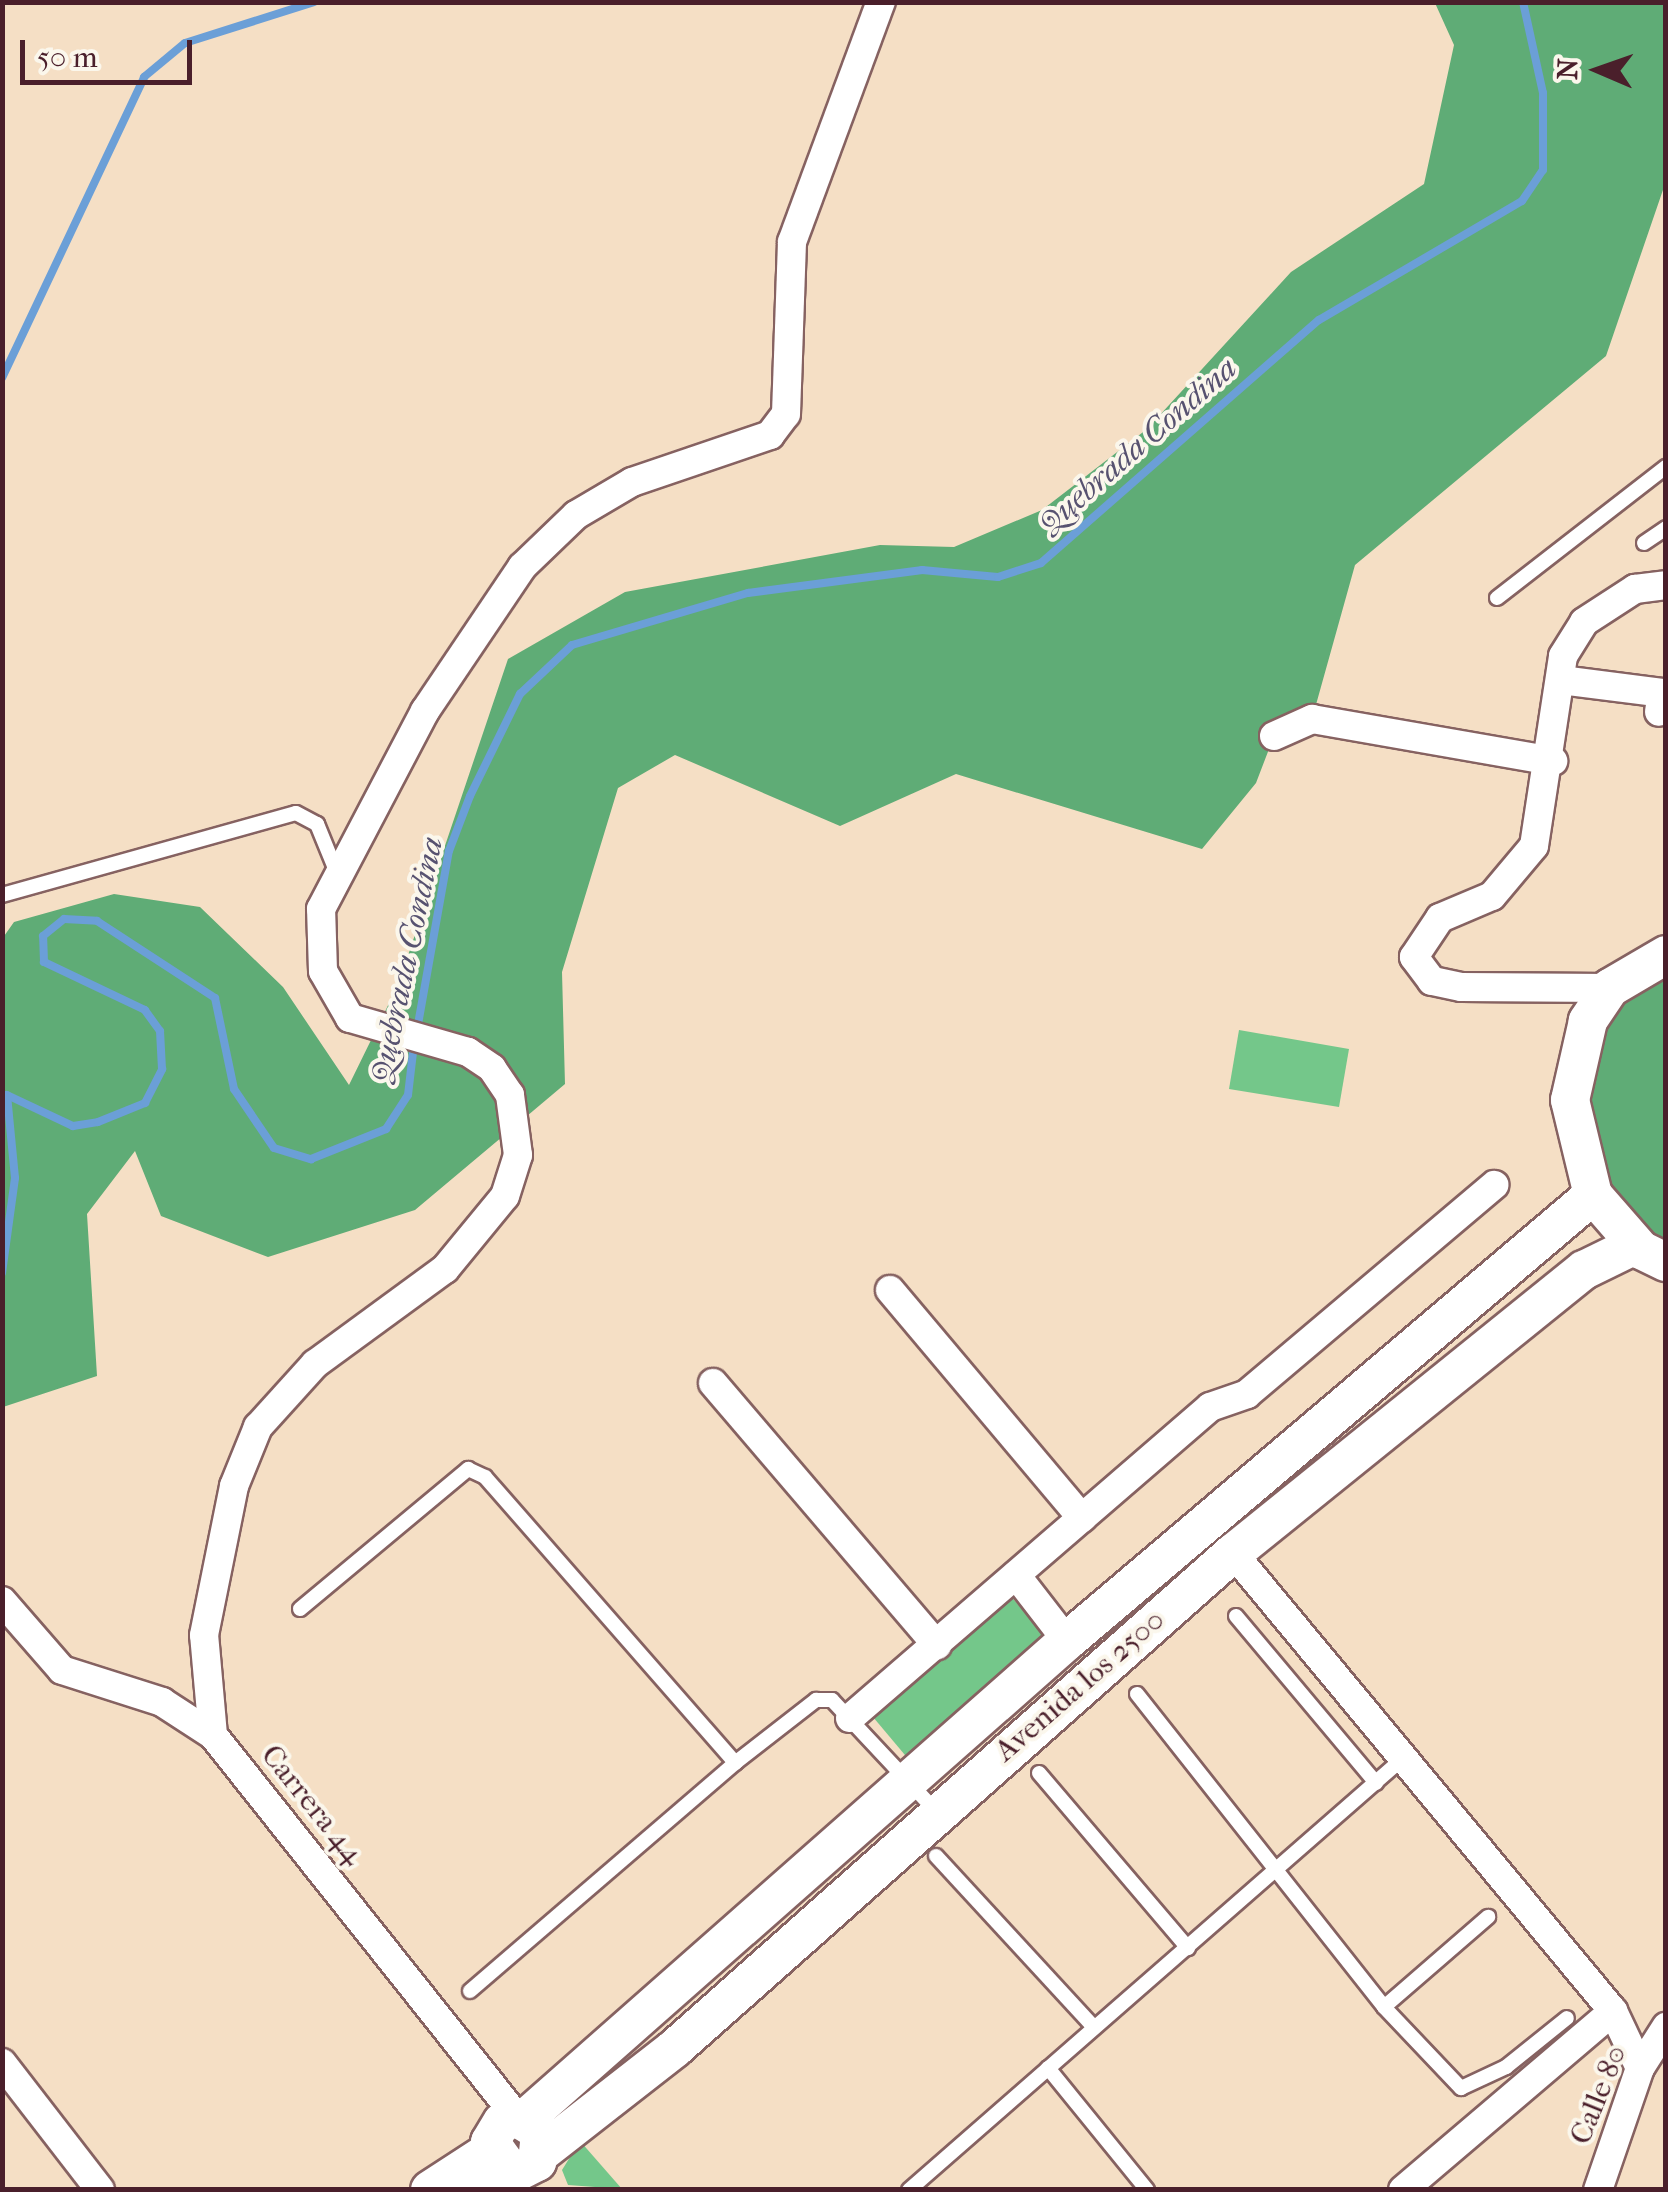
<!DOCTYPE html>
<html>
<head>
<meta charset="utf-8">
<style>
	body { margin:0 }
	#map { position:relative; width:1668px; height:2192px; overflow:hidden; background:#f5dfc5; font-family:"IM FELL French Canon",serif }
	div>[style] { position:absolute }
	.green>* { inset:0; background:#74c78a }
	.forest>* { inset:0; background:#5fac76 }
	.stream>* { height:8px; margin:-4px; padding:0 4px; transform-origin:4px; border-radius:4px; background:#6b9fd7 }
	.roads { filter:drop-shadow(2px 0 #866261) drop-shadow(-2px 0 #866261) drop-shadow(0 2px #866261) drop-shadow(0 -2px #866261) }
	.service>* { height:14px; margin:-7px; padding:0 7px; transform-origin:7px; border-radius:7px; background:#fff }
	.minor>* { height:28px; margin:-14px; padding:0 14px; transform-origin:14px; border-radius:14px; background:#fff }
	.secondary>* { height:38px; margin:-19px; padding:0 19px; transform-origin:19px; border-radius:19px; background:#fff }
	span { translate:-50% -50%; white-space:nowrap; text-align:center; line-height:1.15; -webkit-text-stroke:8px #fbf7ec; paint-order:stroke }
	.street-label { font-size:30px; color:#4a1f2b }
	.water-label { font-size:32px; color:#575270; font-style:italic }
	.frame { position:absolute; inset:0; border:5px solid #4a1f2b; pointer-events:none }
	.north { position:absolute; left:1548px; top:20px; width:100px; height:100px; -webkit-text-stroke:8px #fbf7ec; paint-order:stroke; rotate:272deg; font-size:28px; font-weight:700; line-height:40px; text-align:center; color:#4a1f2b }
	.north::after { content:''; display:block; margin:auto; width:35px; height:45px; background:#4a1f2b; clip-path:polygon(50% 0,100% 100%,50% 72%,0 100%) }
	.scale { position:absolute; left:20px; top:40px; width:172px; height:45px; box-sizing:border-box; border:5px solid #4a1f2b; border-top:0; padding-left:12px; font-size:30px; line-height:35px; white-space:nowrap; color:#4a1f2b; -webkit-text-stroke:8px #fbf7ec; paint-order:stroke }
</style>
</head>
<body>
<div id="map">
	<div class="green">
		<i style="clip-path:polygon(1239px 1030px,1349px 1049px,1339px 1107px,1229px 1089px)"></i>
		<i style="clip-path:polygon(1009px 1594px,1050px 1642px,910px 1761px,873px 1717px)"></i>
		<i style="clip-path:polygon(580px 2141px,622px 2189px,568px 2185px,562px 2170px)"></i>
	</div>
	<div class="forest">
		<i style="clip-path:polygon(1435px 3px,1665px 3px,1665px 184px,1606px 356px,1355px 565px,1312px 719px,1274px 736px,1256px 783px,1202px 849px,956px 774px,840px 826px,675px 755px,618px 788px,562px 972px,565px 1084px,415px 1210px,268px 1257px,161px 1216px,135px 1151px,87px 1214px,97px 1376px,3px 1407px,2px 939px,14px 922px,114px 894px,200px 907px,283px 987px,349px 1085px,398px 985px,508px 659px,625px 592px,880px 545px,954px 547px,1042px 510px,1147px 429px,1291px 272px,1424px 184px,1454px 45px)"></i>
		<i style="clip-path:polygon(1665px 955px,1665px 1262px,1576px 1140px,1588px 1021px)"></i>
	</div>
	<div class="stream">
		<i style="left:2px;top:378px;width:333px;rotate:-64.7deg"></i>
		<i style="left:144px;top:77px;width:53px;rotate:-39.7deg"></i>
		<i style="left:185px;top:43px;width:135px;rotate:-17.6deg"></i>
		<i style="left:417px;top:1030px;width:182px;rotate:-79.9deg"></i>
		<i style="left:449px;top:851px;width:59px;rotate:-69.1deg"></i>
		<i style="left:470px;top:796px;width:114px;rotate:-63.9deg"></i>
		<i style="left:520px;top:694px;width:71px;rotate:-43.3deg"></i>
		<i style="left:572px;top:645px;width:184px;rotate:-16.5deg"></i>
		<i style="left:748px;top:593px;width:176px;rotate:-7.5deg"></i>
		<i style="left:922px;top:570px;width:76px;rotate:5.3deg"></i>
		<i style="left:998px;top:577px;width:45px;rotate:-18deg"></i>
		<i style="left:1041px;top:563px;width:369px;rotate:-41.2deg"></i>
		<i style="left:1319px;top:320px;width:235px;rotate:-30.4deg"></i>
		<i style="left:1522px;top:201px;width:37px;rotate:-56deg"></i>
		<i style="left:1543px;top:170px;width:77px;rotate:-90deg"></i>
		<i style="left:1543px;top:93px;width:93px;rotate:-102.4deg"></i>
		<i style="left:2px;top:1273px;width:96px;rotate:-82.2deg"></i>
		<i style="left:15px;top:1178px;width:83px;rotate:-95.5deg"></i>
		<i style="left:7px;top:1095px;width:73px;rotate:25.2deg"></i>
		<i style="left:73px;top:1126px;width:25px;rotate:-9deg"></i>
		<i style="left:98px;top:1122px;width:51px;rotate:-22deg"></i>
		<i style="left:145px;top:1103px;width:38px;rotate:-63deg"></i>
		<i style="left:162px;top:1069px;width:38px;rotate:-93deg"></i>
		<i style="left:160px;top:1031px;width:26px;rotate:-126deg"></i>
		<i style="left:145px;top:1010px;width:112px;rotate:-154.6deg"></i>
		<i style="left:44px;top:962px;width:26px;rotate:-92deg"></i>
		<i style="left:43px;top:936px;width:27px;rotate:-39deg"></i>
		<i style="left:64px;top:919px;width:33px;rotate:3deg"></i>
		<i style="left:97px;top:921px;width:141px;rotate:33.1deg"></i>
		<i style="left:215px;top:998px;width:93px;rotate:78.2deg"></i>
		<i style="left:234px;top:1089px;width:71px;rotate:55.9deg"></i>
		<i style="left:274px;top:1148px;width:39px;rotate:17deg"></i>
		<i style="left:311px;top:1159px;width:81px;rotate:-21.8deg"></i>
		<i style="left:386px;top:1129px;width:40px;rotate:-57.1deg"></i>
		<i style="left:408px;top:1095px;width:51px;rotate:-83.3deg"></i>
	</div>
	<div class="roads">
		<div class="service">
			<i style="left:1644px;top:543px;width:27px;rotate:-34deg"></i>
			<i style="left:1497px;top:598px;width:214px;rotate:-37.8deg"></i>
			<i style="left:2px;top:895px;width:305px;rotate:-15.6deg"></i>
			<i style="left:296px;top:813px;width:24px;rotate:28deg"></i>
			<i style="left:317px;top:824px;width:53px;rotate:67.8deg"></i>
			<i style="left:300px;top:1609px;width:219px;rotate:-39.8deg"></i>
			<i style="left:468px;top:1469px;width:19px;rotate:25deg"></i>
			<i style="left:485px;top:1477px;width:380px;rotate:48.8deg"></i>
			<i style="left:735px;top:1763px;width:103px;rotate:-37.9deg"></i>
			<i style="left:816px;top:1700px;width:16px"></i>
			<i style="left:832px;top:1700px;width:152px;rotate:46.9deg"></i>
			<i style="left:1236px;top:1616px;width:218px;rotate:50deg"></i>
			<i style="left:1137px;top:1694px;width:399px;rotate:51.7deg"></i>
			<i style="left:1384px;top:2007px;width:112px;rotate:46.5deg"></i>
			<i style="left:1461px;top:2088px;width:50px;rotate:-25deg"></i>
			<i style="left:1506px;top:2067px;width:78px;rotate:-38.8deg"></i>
			<i style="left:1039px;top:1773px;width:230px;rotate:49.6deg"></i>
			<i style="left:936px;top:1856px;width:231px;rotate:47.3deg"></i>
			<i style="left:470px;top:1991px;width:350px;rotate:-40.7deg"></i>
			<i style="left:1384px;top:2007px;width:138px;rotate:-40.9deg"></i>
			<i style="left:1048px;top:2068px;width:157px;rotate:50.9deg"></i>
			<i style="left:909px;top:2190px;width:655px;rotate:-41.16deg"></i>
		</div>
		<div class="minor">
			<i style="left:1561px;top:680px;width:102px;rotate:7.3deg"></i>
			<i style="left:1662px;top:693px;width:19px;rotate:99deg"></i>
			<i style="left:1274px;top:736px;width:42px;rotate:-24.1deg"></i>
			<i style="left:1312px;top:719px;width:245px;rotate:9.9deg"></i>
			<i style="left:1610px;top:988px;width:149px;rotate:-179.6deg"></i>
			<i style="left:1461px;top:987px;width:30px;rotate:-168deg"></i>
			<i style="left:1432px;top:981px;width:30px;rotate:-127deg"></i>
			<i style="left:1414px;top:957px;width:47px;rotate:-56.3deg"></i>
			<i style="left:1440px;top:918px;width:56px;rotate:-22.9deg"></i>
			<i style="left:1492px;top:896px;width:65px;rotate:-50deg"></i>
			<i style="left:1534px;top:846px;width:192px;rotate:-81.3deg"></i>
			<i style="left:1563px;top:656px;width:40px;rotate:-58deg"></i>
			<i style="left:1584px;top:622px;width:61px;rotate:-32.9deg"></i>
			<i style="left:1635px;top:589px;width:31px;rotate:-7deg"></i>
			<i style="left:890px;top:1290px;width:298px;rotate:49.9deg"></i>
			<i style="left:713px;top:1383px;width:345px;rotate:49.5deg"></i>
			<i style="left:1233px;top:1553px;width:595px;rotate:50.32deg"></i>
			<i style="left:1613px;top:2011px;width:63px;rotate:64.7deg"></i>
			<i style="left:1016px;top:1575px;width:83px;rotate:52.3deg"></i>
			<i style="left:2px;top:1601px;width:91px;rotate:49deg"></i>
			<i style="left:62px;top:1670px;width:105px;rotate:17.7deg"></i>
			<i style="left:162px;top:1702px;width:61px;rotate:32.9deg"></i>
			<i style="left:213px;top:1735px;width:490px;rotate:51.5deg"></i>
			<i style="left:850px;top:1718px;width:476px;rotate:-40.8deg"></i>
			<i style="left:1210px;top:1407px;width:39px;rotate:-19deg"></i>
			<i style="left:1247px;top:1394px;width:324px;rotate:-40.2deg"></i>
			<i style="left:213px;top:1735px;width:100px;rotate:-95.1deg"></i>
			<i style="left:204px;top:1635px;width:152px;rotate:-78.6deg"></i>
			<i style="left:234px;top:1486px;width:64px;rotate:-67.9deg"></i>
			<i style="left:258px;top:1427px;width:85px;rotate:-47.9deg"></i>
			<i style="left:315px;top:1364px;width:161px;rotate:-36.2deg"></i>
			<i style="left:445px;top:1269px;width:94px;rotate:-50.6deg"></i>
			<i style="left:505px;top:1196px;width:43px;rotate:-72.4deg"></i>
			<i style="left:518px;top:1155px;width:61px;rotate:-97.6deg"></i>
			<i style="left:510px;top:1095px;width:32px;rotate:-124deg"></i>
			<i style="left:492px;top:1068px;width:29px;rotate:-146deg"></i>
			<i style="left:468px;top:1052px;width:123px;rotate:-163.9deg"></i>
			<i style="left:350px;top:1018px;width:54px;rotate:-119.9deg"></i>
			<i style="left:323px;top:971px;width:62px;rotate:-91.8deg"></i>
			<i style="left:321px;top:909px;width:224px;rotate:-62.3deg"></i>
			<i style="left:425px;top:711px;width:174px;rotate:-56deg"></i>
			<i style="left:522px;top:567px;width:75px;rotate:-43.9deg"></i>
			<i style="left:576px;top:515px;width:65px;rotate:-30.5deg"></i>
			<i style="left:632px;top:482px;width:146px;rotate:-18.8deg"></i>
			<i style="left:770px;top:435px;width:26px;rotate:-53deg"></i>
			<i style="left:786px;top:414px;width:172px;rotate:-88deg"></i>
			<i style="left:792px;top:242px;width:256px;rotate:-69.7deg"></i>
			<i style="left:2px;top:2063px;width:160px;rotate:52.3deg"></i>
			<i style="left:1403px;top:2190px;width:276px;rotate:-40.4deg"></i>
			<i style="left:1598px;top:2190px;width:129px;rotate:-71deg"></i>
			<i style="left:1640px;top:2068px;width:49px;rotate:-57.6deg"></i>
		</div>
		<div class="secondary">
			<i style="left:1666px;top:955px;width:65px;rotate:149.5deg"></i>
			<i style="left:1610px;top:988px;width:40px;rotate:124deg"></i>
			<i style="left:1588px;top:1021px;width:81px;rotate:102.8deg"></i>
			<i style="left:1570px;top:1100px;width:98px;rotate:76.4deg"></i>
			<i style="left:1593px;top:1195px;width:73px;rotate:48.9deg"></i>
			<i style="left:1641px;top:1250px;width:28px;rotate:26deg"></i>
			<i style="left:525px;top:2119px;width:723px;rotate:-41.41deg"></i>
			<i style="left:1067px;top:1641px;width:690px;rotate:-40.29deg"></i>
			<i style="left:542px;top:2152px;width:169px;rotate:-38deg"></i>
			<i style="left:675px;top:2048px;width:746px;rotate:-41.58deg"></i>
			<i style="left:1233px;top:1553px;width:451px;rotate:-38.9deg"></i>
			<i style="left:1584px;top:1270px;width:57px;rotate:-26.1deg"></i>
			<i style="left:430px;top:2190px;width:72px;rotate:-33deg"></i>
			<i style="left:482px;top:2190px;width:62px;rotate:-27deg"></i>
			<i style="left:537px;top:2162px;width:30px;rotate:-84deg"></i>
			<i style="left:540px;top:2132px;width:26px;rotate:-148deg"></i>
			<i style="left:518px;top:2118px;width:16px;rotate:166deg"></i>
			<i style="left:502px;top:2122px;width:23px;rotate:121deg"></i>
			<i style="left:490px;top:2142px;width:36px;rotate:54deg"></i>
		</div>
	</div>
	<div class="street-label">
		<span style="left:1080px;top:1686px;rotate:-41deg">Avenida los 2500</span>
		<span style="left:312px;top:1805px;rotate:51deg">Carrera 44</span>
		<span style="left:1599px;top:2095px;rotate:-68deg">Calle 80</span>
	</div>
	<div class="water-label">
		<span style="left:1138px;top:446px;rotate:-41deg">Quebrada Condina</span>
		<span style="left:407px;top:960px;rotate:-78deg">Quebrada Condina</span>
	</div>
	<div class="frame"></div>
	<div class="north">N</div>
	<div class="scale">50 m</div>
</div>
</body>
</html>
